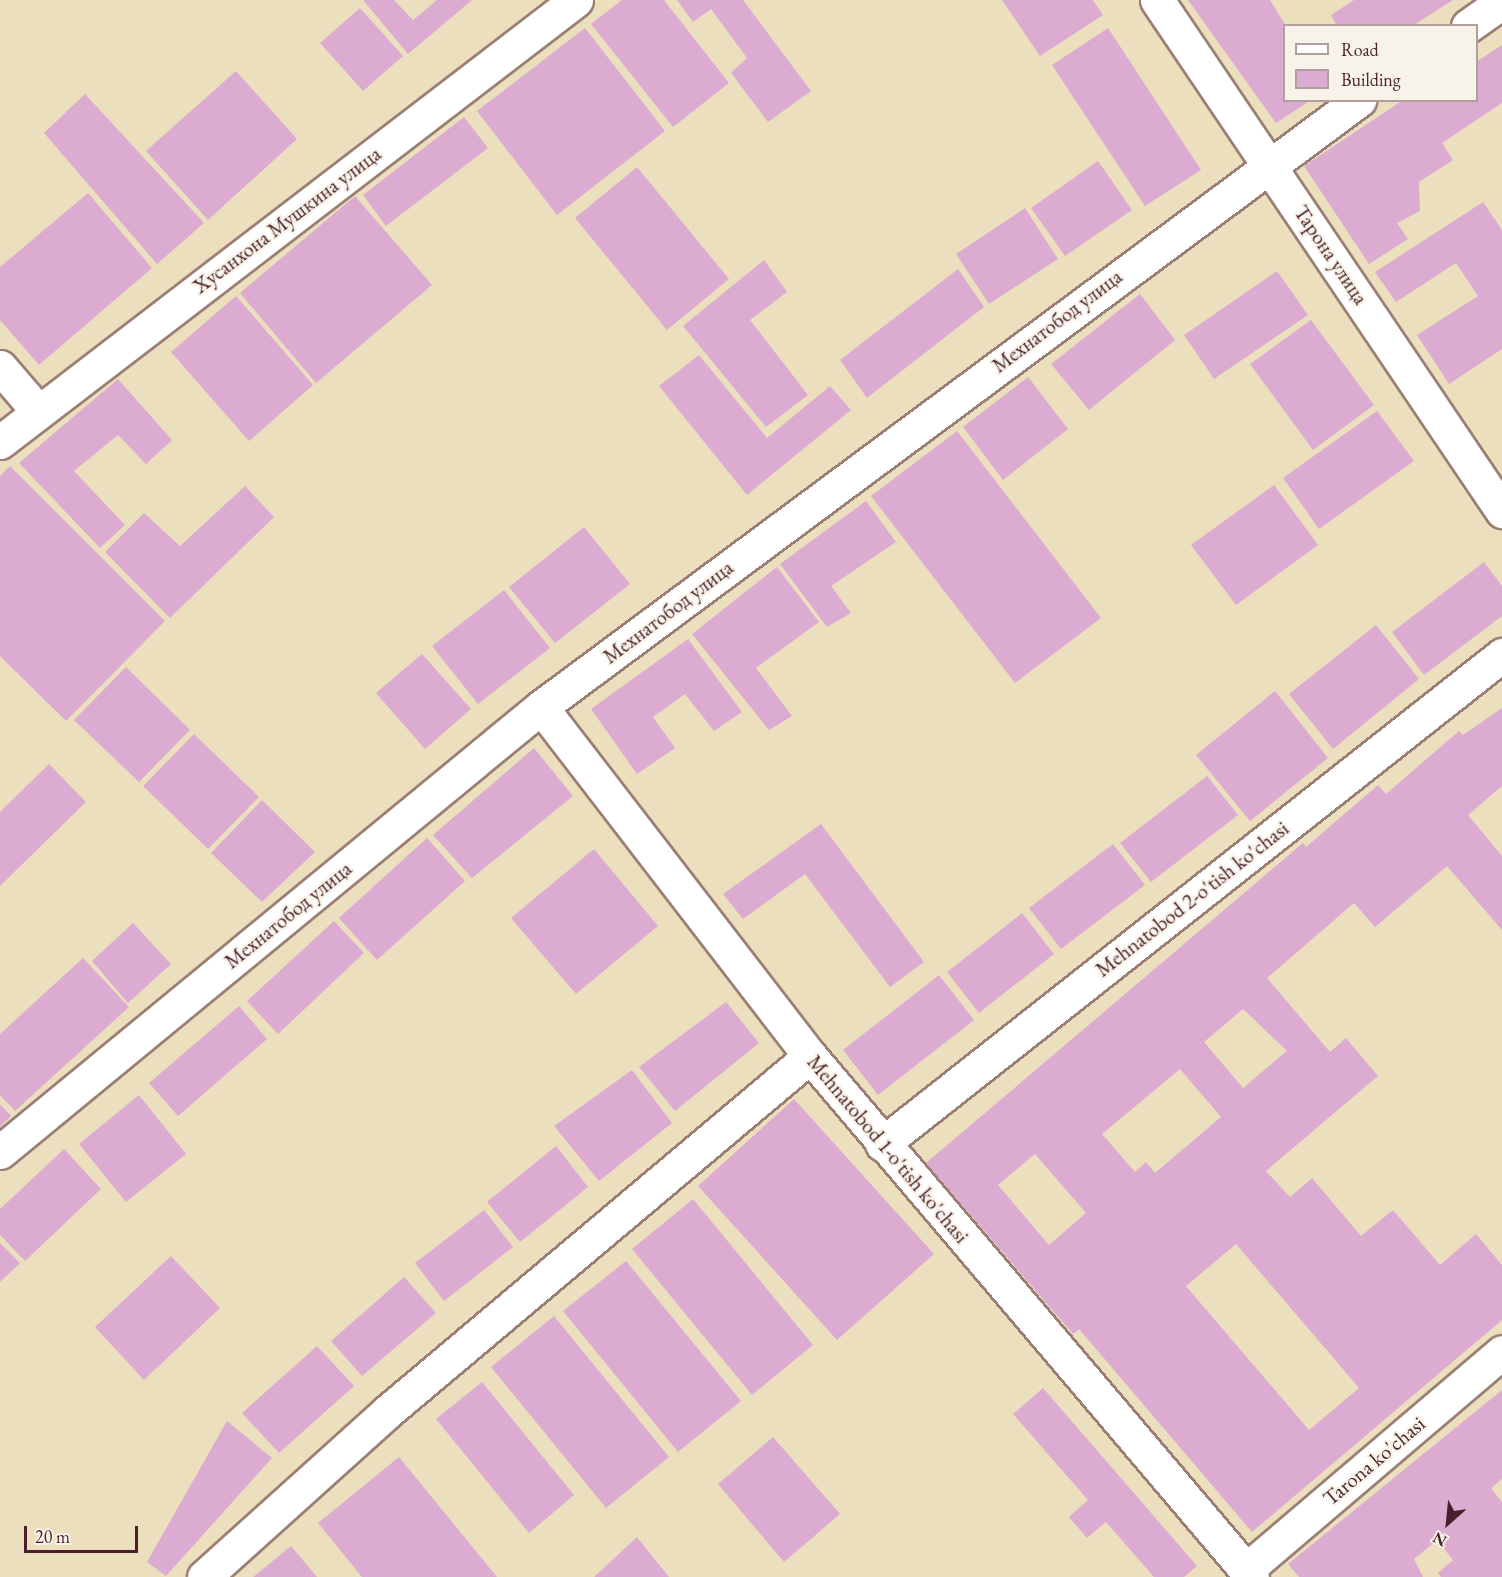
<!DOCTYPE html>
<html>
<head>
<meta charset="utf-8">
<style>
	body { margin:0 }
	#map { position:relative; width:1502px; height:1577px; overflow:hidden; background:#ecdfbe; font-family:"EB Garamond",serif }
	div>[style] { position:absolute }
	.building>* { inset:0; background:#dcabd1 }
	.roads { filter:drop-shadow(2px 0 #9b7f74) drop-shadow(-2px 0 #9b7f74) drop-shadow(0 2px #9b7f74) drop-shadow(0 -2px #9b7f74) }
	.minor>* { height:33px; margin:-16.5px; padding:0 16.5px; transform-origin:16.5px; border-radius:16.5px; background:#fff }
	span { translate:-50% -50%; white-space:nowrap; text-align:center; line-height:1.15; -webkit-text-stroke:4.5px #f7f3e8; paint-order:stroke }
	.street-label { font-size:21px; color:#4a1f2b }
	.legend { position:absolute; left:1283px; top:24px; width:195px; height:78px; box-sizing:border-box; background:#f7f3e8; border:2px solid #b29e9c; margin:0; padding:8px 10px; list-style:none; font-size:18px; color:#4a1f2b }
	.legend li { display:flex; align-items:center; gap:12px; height:30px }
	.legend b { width:30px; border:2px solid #b29e9c }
	.north { position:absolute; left:1418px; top:1493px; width:60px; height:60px; -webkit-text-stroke:4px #f7f3e8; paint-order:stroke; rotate:207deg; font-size:16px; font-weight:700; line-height:24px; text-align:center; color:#4a1f2b }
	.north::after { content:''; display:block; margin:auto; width:21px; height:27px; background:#4a1f2b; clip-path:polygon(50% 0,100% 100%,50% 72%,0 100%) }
	.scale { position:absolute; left:24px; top:1526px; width:114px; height:27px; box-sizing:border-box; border:3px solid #4a1f2b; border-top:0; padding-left:8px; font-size:18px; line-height:21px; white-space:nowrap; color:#4a1f2b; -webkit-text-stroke:4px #f7f3e8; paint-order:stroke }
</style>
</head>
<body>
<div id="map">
	<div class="building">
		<i style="clip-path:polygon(363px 0,394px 0,413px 20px,437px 0,472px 0,408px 54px)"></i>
		<i style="clip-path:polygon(622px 0,664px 0,729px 83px,673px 127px,591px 24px)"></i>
		<i style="clip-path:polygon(677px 0,743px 0,811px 91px,768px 122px,731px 73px,747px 58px,711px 9px,693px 22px)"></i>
		<i style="clip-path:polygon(1002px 0,1093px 0,1103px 15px,1040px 56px)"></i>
		<i style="clip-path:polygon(1188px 0,1270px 0,1286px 26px,1284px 100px,1311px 100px,1276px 123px)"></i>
		<i style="clip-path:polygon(1354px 0,1453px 0,1412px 26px,1337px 26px,1331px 15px)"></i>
		<i style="clip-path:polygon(360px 8px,403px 56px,363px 91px,320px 43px)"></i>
		<i style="clip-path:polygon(585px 28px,665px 131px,557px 215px,477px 111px)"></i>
		<i style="clip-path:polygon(1108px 28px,1201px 170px,1145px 206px,1052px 65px)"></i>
		<i style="clip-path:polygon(1502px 45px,1502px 103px,1442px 143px,1453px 160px,1419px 182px,1420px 211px,1397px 223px,1408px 239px,1369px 264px,1304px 166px,1403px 100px,1476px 100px,1476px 62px)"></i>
		<i style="clip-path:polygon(236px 71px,297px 139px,208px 220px,146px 151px)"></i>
		<i style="clip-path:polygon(85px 94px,204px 223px,157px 264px,44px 133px)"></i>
		<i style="clip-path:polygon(464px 117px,488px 148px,386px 226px,363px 195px)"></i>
		<i style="clip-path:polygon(1098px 161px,1132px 210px,1065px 256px,1031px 208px)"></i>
		<i style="clip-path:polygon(637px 167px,729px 279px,667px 330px,575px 218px)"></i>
		<i style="clip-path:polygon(88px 193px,152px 268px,39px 365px,0 320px,0 267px)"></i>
		<i style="clip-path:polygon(355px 196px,432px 285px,316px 383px,240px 293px)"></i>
		<i style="clip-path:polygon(1483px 202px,1502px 230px,1502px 349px,1449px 384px,1417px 335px,1478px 296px,1456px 263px,1396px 302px,1375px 272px)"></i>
		<i style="clip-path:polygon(1025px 208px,1058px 259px,989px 304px,956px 254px)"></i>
		<i style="clip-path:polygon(764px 260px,787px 292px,750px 320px,808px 395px,766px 427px,683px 326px)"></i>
		<i style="clip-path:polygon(958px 269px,984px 307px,867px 398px,840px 360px)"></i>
		<i style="clip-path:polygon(1277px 271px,1308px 315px,1214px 379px,1184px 335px)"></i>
		<i style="clip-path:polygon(1140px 294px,1175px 340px,1089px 410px,1051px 364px)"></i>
		<i style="clip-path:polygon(236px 296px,313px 385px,249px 441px,171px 352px)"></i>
		<i style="clip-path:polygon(1311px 320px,1374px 405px,1313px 450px,1250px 364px)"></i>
		<i style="clip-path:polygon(699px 355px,767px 438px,830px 386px,851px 410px,747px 495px,659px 386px)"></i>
		<i style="clip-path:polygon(1028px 377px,1068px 429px,1003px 480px,963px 427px)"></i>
		<i style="clip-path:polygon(118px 379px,172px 440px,146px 464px,118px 435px,74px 471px,125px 525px,100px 548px,19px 463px)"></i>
		<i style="clip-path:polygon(1377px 411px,1414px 461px,1319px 529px,1283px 478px)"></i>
		<i style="clip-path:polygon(957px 431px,1101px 618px,1015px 683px,871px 496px)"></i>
		<i style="clip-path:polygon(10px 466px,165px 621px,66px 721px,0 656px,0 476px)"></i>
		<i style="clip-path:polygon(1274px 485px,1318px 545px,1236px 605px,1191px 545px)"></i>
		<i style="clip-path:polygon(245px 486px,274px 517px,170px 618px,105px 552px,144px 513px,180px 546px)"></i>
		<i style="clip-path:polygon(866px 501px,896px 542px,831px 586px,851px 613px,827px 627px,780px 564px)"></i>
		<i style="clip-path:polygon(584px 527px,630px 584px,555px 643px,509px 587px)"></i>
		<i style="clip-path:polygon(1484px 562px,1502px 586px,1502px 616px,1424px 675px,1392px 632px)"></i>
		<i style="clip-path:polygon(777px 567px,819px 622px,756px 668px,792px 716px,769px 730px,692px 634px)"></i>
		<i style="clip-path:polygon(504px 590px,550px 648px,478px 704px,432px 646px)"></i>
		<i style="clip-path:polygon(1376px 625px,1419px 679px,1333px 749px,1289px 694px)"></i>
		<i style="clip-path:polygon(688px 639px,742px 712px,714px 731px,685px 694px,653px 717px,675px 748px,637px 774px,591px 709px)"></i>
		<i style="clip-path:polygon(422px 654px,471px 709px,425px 749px,376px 693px)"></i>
		<i style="clip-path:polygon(126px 667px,190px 730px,139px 782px,74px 720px)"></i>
		<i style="clip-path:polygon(1275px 691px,1328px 758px,1250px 821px,1196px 755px)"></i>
		<i style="clip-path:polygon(evenodd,1502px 708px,1502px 786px,1468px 815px,1502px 856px,1502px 930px,1447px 866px,1375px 927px,1354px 903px,1267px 978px,1330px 1052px,1346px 1038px,1378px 1076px,1266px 1171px,1290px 1197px,1312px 1178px,1361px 1236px,1393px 1210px,1440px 1265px,1476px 1234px,1502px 1265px,1502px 1320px,1252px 1532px,1079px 1329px,1073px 1334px,926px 1163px,1303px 843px,1306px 847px,1378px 785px,1386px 794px,1459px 731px,1463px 735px,1502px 708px,1243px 1009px,1287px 1051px,1243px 1088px,1204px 1042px,1243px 1009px,1502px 708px,1180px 1069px,1221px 1117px,1155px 1173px,1146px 1162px,1135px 1172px,1102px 1134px,1180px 1069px,1502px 708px,1035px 1154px,1086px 1213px,1049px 1245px,998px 1185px,1035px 1154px,1502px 708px,1236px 1244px,1359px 1388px,1309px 1430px,1186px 1286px,1236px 1244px)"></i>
		<i style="clip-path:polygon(194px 734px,259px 797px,208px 849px,143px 786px)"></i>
		<i style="clip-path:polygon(534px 748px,573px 796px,472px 878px,433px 835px)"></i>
		<i style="clip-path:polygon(49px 764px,86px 802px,0 886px,0 812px)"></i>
		<i style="clip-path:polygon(1207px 776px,1238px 815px,1151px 882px,1120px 843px)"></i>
		<i style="clip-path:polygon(262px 800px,315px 852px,262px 902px,211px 853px)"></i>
		<i style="clip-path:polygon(821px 824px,924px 962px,890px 987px,805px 874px,743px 919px,723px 894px)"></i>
		<i style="clip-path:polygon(427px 838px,465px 881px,377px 960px,339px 918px)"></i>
		<i style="clip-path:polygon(1113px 844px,1145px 885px,1061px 949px,1029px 908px)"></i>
		<i style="clip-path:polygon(594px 849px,658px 926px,576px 994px,511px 918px)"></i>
		<i style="clip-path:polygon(1022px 913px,1054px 954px,979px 1013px,947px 972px)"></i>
		<i style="clip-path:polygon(334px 921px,364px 953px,278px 1034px,247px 1001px)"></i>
		<i style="clip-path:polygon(133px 923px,171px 964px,128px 1003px,92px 961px)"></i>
		<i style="clip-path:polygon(83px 958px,129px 1007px,15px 1111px,0 1095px,0 1034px)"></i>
		<i style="clip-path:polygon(939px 975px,974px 1020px,878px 1095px,843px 1050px)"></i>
		<i style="clip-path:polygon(726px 1002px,759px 1043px,675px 1111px,639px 1067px)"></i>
		<i style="clip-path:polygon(239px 1006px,267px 1039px,178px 1116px,149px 1083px)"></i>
		<i style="clip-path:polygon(632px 1070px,672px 1123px,599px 1181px,554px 1126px)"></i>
		<i style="clip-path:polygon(139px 1095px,186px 1154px,126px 1202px,79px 1144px)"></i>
		<i style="clip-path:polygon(794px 1099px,934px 1254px,837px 1340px,698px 1186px)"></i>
		<i style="clip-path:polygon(0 1104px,11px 1116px,0 1127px)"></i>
		<i style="clip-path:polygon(556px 1146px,588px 1187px,520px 1242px,487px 1202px)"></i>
		<i style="clip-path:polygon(64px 1149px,101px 1189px,25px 1261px,0 1235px,0 1209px)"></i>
		<i style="clip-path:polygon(693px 1199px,813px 1345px,752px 1395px,632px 1249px)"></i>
		<i style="clip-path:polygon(484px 1210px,513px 1247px,444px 1301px,415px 1263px)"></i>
		<i style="clip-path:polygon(0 1243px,20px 1263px,0 1282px)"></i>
		<i style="clip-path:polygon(171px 1256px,220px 1308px,144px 1380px,95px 1327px)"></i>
		<i style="clip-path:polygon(626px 1261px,741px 1401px,678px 1452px,563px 1311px)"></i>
		<i style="clip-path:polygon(404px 1277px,436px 1313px,362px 1376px,331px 1341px)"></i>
		<i style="clip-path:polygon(554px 1316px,669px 1457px,606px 1508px,491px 1367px)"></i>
		<i style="clip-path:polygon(317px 1346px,354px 1386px,279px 1453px,242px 1413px)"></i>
		<i style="clip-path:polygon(482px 1382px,574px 1495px,529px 1533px,436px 1419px)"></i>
		<i style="clip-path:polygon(1043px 1388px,1197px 1566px,1184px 1577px,1154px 1577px,1106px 1522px,1087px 1538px,1069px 1517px,1088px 1500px,1013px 1414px)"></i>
		<i style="clip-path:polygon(1502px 1390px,1502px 1479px,1491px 1488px,1502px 1502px,1502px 1577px,1441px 1577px,1438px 1573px,1453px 1560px,1437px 1540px,1414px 1559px,1423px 1577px,1299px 1577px,1288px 1564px)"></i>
		<i style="clip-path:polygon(227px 1421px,272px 1458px,166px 1576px,147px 1562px)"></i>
		<i style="clip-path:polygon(773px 1437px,840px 1514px,784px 1562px,718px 1484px)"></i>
		<i style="clip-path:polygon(399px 1457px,497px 1577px,362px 1577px,318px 1523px)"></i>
		<i style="clip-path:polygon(637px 1537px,669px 1577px,594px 1577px)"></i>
		<i style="clip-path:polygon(291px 1546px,317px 1577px,253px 1577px)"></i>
	</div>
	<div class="roads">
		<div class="minor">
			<i style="left:1157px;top:0;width:617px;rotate:55.97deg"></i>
			<i style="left:1468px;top:26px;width:42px;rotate:-35.2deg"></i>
			<i style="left:0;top:367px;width:57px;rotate:49.3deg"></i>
			<i style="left:0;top:442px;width:726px;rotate:-37.5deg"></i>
			<i style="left:541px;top:707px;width:441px;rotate:52.4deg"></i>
			<i style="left:810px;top:1056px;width:683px;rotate:49.69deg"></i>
			<i style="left:882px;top:1144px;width:790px;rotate:-38.26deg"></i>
			<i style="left:0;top:1152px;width:701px;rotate:-39.44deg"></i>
			<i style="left:541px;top:707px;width:1019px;rotate:-36.58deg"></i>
			<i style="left:1246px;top:1570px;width:336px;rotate:-40.4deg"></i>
			<i style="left:204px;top:1577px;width:246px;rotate:-42deg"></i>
			<i style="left:387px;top:1412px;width:553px;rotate:-40.08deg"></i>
		</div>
	</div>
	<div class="street-label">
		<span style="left:287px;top:220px;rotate:-37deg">Хусанхона Мушкина улица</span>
		<span style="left:1331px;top:255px;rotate:56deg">Тарона улица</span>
		<span style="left:1057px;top:321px;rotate:-37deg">Мехнатобод улица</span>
		<span style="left:668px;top:612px;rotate:-37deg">Мехнатобод улица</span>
		<span style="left:1192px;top:899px;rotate:-38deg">Mehnatobod 2-o'tish ko'chasi</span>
		<span style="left:288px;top:915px;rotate:-39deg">Мехнатобод улица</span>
		<span style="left:888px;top:1149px;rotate:50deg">Mehnatobod 1-o'tish ko'chasi</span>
		<span style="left:1374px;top:1461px;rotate:-40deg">Tarona ko'chasi</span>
	</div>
	<ul class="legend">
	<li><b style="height:8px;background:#fff"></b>Road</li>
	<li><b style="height:16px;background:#dcabd1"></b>Building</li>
	</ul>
	<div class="north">N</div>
	<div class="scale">20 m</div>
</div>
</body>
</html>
